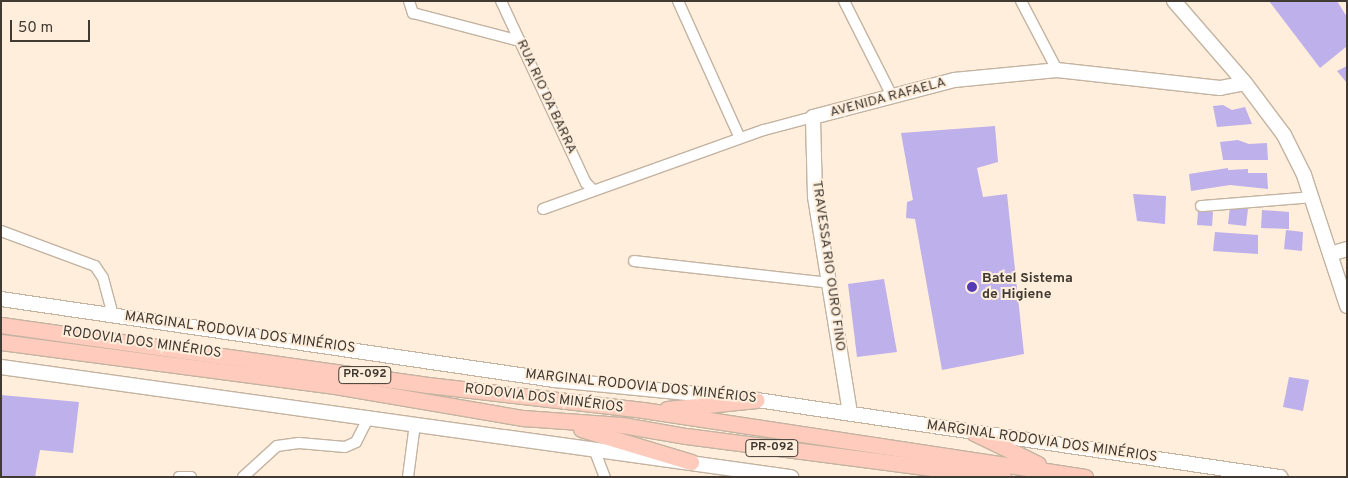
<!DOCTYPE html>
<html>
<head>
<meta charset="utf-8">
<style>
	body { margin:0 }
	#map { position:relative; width:1348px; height:478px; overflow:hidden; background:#ffeedb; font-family:Overpass,sans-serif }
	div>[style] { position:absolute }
	.building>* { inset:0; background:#beb0ea }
	.roads { filter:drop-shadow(1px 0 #c3b3a1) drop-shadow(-1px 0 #c3b3a1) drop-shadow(0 1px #c3b3a1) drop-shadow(0 -1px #c3b3a1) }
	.street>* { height:10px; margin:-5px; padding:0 5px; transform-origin:5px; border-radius:5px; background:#fff }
	.secondary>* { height:14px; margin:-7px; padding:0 7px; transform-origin:7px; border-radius:7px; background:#fff }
	.primary>* { height:15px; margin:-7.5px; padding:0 7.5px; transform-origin:7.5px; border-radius:7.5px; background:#fecbbc }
	.dots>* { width:14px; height:14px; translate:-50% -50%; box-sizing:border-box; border:2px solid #ffeedb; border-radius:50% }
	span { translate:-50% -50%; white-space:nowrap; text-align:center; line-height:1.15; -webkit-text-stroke:4px #ffeedb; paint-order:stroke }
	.shield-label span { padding:1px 4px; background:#ffeedb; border:1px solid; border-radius:4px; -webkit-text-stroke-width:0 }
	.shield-label { font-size:12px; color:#403a33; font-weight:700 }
	.street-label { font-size:14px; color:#403a33 }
	.poi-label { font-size:14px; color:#403a33; font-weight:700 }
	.left { translate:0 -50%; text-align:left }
	.frame { position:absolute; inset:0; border:2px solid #403a33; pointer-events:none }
	.scale { position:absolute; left:10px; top:20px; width:80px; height:22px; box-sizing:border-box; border:2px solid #403a33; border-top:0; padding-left:6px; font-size:15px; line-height:18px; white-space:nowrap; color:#403a33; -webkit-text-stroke:4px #ffeedb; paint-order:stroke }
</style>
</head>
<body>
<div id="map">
	<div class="building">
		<i style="clip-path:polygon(1269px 1px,1337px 1px,1347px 17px,1346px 47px,1320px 68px)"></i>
		<i style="clip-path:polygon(1347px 66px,1347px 83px,1337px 71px)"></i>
		<i style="clip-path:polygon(1223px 105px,1232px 110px,1245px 107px,1252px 124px,1217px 127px,1213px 106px)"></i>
		<i style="clip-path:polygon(995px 126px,998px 162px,977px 168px,983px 197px,1007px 194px,1024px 354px,942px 370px,915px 219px,906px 218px,907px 202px,913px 200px,901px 133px)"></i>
		<i style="clip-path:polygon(1238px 140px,1249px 144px,1267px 143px,1268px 160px,1223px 160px,1220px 142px)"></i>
		<i style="clip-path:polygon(1228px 168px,1228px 170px,1248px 169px,1248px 173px,1267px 173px,1268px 189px,1230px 185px,1191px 191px,1189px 174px)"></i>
		<i style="clip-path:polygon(1133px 194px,1166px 196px,1165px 224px,1137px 221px)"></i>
		<i style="clip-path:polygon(1230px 206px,1248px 209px,1246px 226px,1228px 224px)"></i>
		<i style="clip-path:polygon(1262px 210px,1289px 212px,1289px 229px,1261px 228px)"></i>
		<i style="clip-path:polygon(1198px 211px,1213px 212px,1212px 226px,1197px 225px)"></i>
		<i style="clip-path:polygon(1286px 230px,1303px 232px,1302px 251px,1284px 249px)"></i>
		<i style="clip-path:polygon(1215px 232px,1258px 235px,1258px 254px,1213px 251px)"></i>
		<i style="clip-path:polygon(884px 279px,897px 352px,857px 357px,848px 284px)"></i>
		<i style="clip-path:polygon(1289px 377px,1309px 380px,1303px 411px,1283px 407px)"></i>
		<i style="clip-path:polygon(1px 395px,79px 402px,73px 453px,40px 450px,35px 477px,1px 477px)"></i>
	</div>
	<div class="roads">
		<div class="street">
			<i style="left:409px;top:1px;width:13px;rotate:72deg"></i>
			<i style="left:413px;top:13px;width:111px;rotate:14.7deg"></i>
			<i style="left:501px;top:1px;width:201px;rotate:65deg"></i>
			<i style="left:586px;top:183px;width:11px;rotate:45deg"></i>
			<i style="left:678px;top:1px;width:150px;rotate:65.7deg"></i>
			<i style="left:844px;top:1px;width:106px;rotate:63.2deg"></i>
			<i style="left:1021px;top:1px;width:78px;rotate:62.4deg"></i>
			<i style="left:1201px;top:206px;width:111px;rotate:-4.6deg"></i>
			<i style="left:543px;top:209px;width:235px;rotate:-19.7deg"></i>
			<i style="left:764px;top:130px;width:51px;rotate:-14.9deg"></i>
			<i style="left:1px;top:231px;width:100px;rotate:20.4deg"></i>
			<i style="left:95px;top:266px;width:14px;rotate:56deg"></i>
			<i style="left:103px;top:278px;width:38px;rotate:75deg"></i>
			<i style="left:634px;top:261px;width:196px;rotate:6.4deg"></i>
			<i style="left:594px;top:449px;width:30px;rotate:69deg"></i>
			<i style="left:179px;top:477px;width:12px"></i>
			<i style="left:243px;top:477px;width:46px;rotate:-42.4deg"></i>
			<i style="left:277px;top:446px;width:22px;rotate:-8deg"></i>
			<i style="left:299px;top:443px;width:46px;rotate:5deg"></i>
			<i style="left:345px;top:447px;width:12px;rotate:-24deg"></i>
			<i style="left:356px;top:442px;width:27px;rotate:-63deg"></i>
			<i style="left:408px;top:477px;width:53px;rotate:-82.5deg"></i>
		</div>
		<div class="secondary">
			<i style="left:1174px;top:1px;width:108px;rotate:49.1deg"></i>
			<i style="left:1245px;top:83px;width:65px;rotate:53.1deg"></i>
			<i style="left:1284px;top:135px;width:45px;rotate:63.4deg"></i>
			<i style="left:1304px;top:175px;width:138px;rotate:71.8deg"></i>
			<i style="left:1330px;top:254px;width:18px;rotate:-16deg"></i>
			<i style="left:1px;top:299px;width:559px;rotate:8.33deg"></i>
			<i style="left:554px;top:380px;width:204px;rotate:5.6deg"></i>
			<i style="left:757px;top:400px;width:529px;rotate:8.38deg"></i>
			<i style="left:1px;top:367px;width:798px;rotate:7.93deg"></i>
			<i style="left:850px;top:413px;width:220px;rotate:-99.2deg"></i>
			<i style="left:815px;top:196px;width:79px;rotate:-91.5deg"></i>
			<i style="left:813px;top:117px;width:146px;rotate:-14.7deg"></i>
			<i style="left:954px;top:80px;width:103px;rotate:-5.5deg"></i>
			<i style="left:1057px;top:70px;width:164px;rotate:6.3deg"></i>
			<i style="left:1220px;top:88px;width:25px;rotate:-11deg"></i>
		</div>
		<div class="primary">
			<i style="left:1px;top:325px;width:431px;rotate:8deg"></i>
			<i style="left:428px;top:385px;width:216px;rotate:6.6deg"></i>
			<i style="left:643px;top:410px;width:447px;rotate:8.6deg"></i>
			<i style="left:1px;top:342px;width:337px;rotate:7.5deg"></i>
			<i style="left:335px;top:386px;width:191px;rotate:9.7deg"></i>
			<i style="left:523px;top:418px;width:99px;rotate:4deg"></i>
			<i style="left:622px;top:425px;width:65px;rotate:9.8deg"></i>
			<i style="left:686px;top:436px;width:320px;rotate:7.4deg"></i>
			<i style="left:667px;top:409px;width:90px;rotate:-5.7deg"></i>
			<i style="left:581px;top:429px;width:115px;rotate:16.7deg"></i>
			<i style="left:974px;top:433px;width:71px;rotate:25.8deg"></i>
		</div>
	</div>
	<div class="dots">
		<i style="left:972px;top:287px;background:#543bb3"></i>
	</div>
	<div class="shield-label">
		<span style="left:365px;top:375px">PR-092</span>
		<span style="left:772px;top:448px">PR-092</span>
	</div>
	<div class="street-label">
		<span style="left:546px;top:97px;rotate:65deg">RUA RIO DA BARRA</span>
		<span style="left:888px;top:98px;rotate:-15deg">AVENIDA RAFAELA</span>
		<span style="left:828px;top:266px;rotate:82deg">TRAVESSA RIO OURO FINO</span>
		<span style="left:240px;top:333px;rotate:8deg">MARGINAL RODOVIA DOS MINÉRIOS</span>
		<span style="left:142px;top:343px;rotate:8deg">RODOVIA DOS MINÉRIOS</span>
		<span style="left:641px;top:387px;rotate:6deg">MARGINAL RODOVIA DOS MINÉRIOS</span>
		<span style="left:544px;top:399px;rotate:7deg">RODOVIA DOS MINÉRIOS</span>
		<span style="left:1042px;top:442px;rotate:8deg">MARGINAL RODOVIA DOS MINÉRIOS</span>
	</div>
	<div class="poi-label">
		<span class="left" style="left:982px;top:287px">Batel Sistema<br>de Higiene</span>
	</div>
	<div class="frame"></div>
	<div class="scale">50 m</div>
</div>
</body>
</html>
